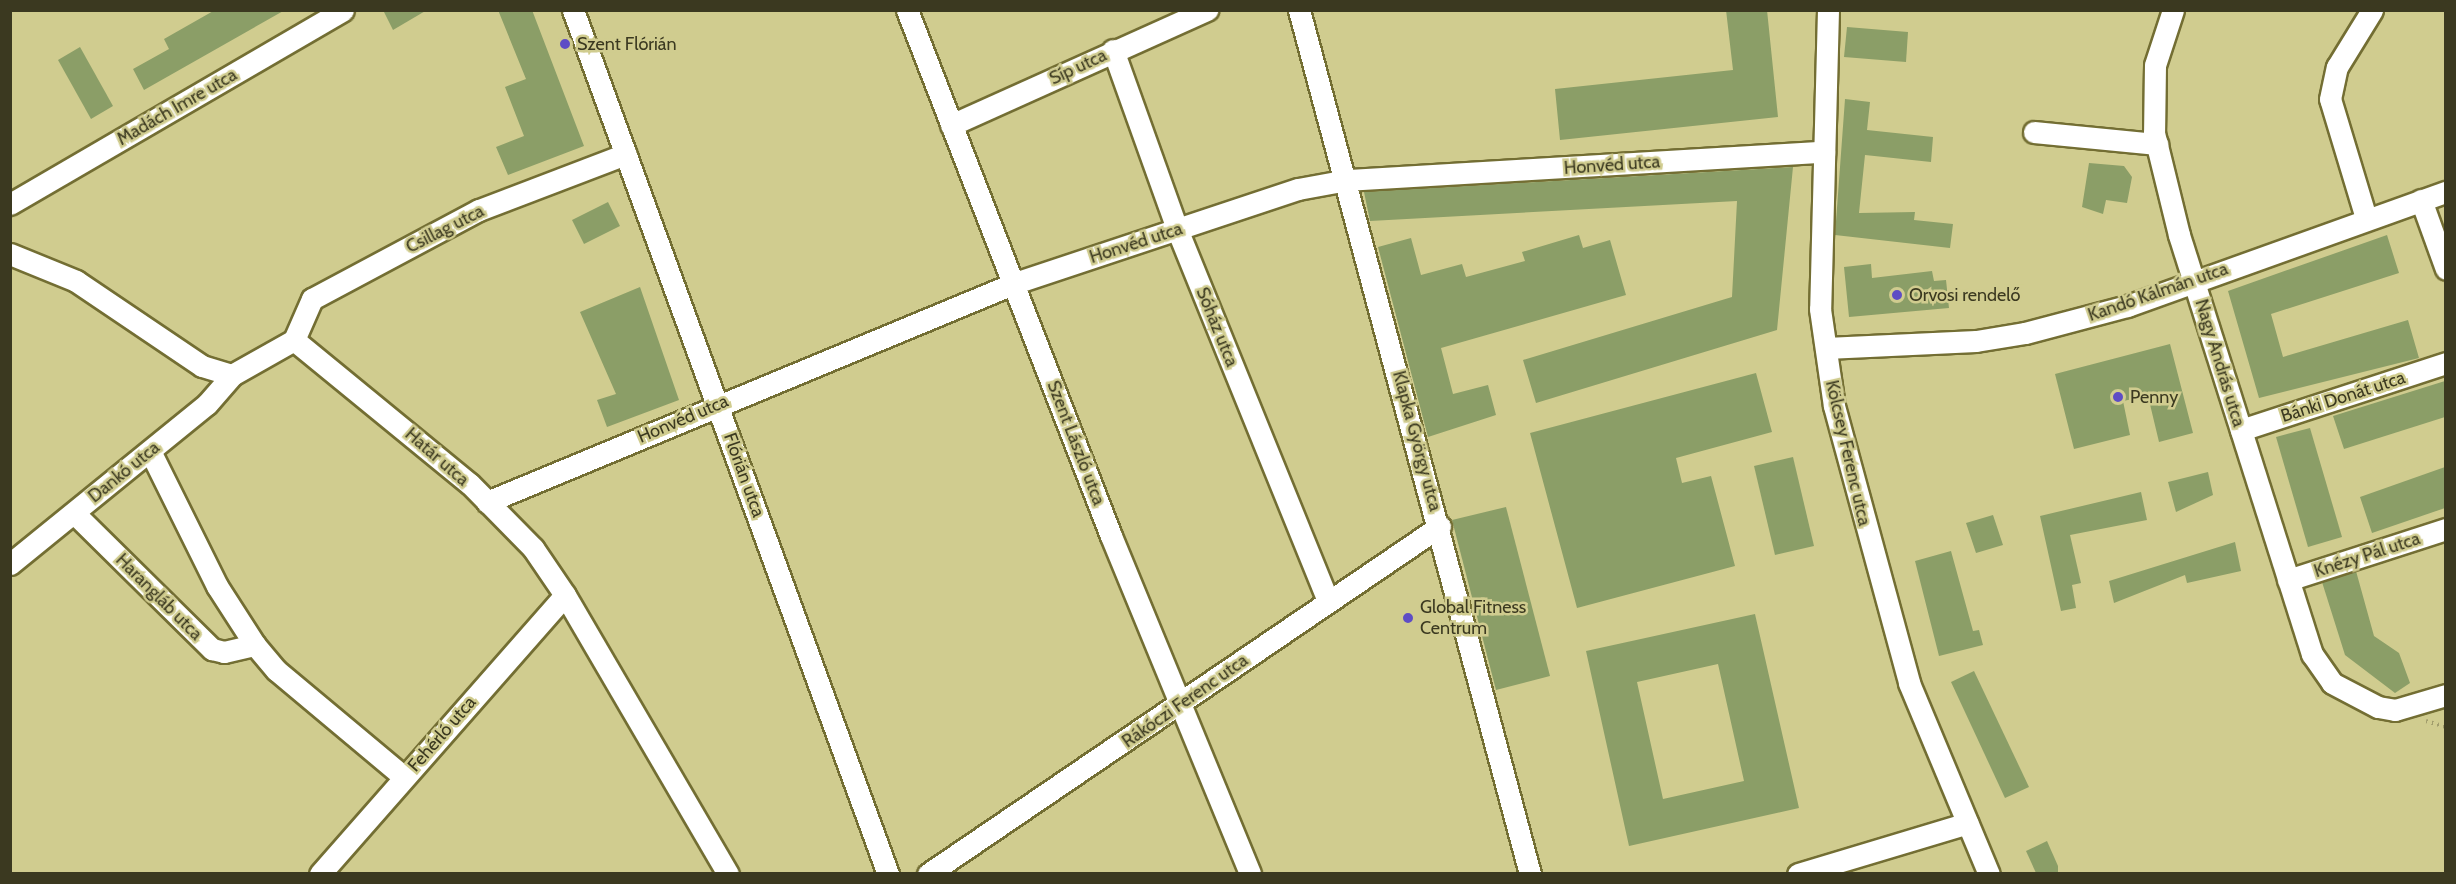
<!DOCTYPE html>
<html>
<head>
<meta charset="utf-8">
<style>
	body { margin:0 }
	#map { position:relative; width:2456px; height:884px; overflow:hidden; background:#d0cc8f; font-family:Cabin,sans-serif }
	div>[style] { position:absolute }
	.building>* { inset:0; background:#8b9e67 }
	.path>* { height:4px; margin-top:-2px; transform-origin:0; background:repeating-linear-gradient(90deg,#a19d6c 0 1.5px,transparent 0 6px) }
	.roads { filter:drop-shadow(2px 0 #736e33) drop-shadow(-2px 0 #736e33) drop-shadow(0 2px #736e33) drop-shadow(0 -2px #736e33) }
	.minor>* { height:21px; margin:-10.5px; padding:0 10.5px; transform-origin:10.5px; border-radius:10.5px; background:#fff }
	.dots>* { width:16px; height:16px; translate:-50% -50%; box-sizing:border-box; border:3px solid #d0cc8f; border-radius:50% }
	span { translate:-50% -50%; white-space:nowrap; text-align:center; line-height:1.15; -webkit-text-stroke:5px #d0cc8f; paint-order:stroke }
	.poi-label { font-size:18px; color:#3b3920 }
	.left { translate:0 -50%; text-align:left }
	.street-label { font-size:18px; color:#3b3920 }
	.frame { position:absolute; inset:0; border:12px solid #3b3920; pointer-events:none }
</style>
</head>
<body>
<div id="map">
	<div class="building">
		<i style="clip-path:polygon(215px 10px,285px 10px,144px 90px,133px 69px,169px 49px,164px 39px)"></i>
		<i style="clip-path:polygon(383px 10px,427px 10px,393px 30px)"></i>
		<i style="clip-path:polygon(498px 10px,532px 10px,584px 146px,508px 175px,496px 147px,524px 136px,505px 87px,526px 79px)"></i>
		<i style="clip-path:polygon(1726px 10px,1767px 10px,1778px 117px,1560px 140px,1555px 89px,1733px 70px)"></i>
		<i style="clip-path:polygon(1847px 27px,1908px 32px,1906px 62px,1844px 57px)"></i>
		<i style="clip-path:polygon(80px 47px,113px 106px,91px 119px,58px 60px)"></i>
		<i style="clip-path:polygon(1845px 99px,1870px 102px,1867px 130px,1933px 137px,1931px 162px,1865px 155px,1859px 213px,1915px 212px,1914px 220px,1953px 224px,1950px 248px,1835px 235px)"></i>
		<i style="clip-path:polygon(2089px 163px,2124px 166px,2132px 177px,2127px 203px,2106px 200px,2103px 214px,2082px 207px)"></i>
		<i style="clip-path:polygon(1793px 167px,1777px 330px,1536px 403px,1523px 360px,1732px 297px,1737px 201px,1370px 221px,1364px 192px)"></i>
		<i style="clip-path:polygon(608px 202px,620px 226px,584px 244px,572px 220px)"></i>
		<i style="clip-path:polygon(1579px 235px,1583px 248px,1610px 240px,1626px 295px,1441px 348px,1453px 394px,1488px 385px,1496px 415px,1428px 437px,1378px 247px,1411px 238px,1421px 275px,1462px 264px,1466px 277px,1525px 261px,1522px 252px)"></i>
		<i style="clip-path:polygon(2387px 235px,2399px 273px,2271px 314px,2283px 357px,2408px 320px,2419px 358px,2259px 398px,2228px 291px)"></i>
		<i style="clip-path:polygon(1871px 264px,1872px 278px,1932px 271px,1934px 281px,1946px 280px,1949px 308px,1849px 317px,1844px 267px)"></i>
		<i style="clip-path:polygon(640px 287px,679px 400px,607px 427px,597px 400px,616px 394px,580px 312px)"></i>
		<i style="clip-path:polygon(2170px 344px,2193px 433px,2159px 442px,2148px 396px,2123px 401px,2130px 435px,2074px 449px,2055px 374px)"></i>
		<i style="clip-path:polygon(1756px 373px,1772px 432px,1676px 458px,1682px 483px,1711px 476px,1735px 566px,1577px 608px,1530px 433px)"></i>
		<i style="clip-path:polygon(2445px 381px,2445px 417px,2344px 449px,2333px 416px)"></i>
		<i style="clip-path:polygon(2310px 428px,2342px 537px,2308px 547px,2276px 437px)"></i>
		<i style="clip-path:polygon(1793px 457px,1814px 546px,1775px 555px,1754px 466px)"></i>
		<i style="clip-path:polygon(2445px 467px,2445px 508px,2372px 533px,2360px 497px)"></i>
		<i style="clip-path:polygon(2208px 472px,2213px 495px,2176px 512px,2168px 482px)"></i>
		<i style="clip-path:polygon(2141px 492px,2147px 520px,2070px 535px,2081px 583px,2072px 585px,2076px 608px,2061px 611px,2040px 516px)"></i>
		<i style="clip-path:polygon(1506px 507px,1550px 676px,1496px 690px,1452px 520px)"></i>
		<i style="clip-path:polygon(1993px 515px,2003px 545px,1976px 553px,1966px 523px)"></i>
		<i style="clip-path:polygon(2235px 542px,2241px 571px,2187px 583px,2185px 575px,2114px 603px,2109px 581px)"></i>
		<i style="clip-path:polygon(1951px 551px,1973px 631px,1979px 630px,1983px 645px,1939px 656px,1915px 561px)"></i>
		<i style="clip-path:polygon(2356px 571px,2374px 636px,2399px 653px,2410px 683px,2395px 693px,2345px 655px,2322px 582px)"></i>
		<i style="clip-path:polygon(evenodd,1755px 614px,1799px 808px,1629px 846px,1586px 651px,1755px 614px,1718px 664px,1744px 781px,1663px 799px,1637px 682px,1718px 664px)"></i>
		<i style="clip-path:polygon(1974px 671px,2029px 787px,2005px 798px,1951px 682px)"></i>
		<i style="clip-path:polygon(2047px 841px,2058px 866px,2058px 873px,2036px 873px,2026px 851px)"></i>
	</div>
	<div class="path">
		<i style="left:2426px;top:721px;width:21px;rotate:17deg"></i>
	</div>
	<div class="roads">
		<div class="minor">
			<i style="left:573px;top:10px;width:920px;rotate:69.97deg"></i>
			<i style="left:907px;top:10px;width:564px;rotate:68.8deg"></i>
			<i style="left:1111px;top:536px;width:365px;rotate:67.6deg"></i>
			<i style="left:1299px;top:10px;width:894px;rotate:75.03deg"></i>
			<i style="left:1828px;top:10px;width:299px;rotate:91.5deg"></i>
			<i style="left:1820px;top:309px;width:98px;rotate:81.8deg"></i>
			<i style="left:1834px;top:406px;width:287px;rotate:74.8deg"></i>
			<i style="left:1909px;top:683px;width:207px;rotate:67.3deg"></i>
			<i style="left:2173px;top:10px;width:58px;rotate:108.1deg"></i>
			<i style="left:2155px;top:65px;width:68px;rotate:90.8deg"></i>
			<i style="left:2154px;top:133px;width:105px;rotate:76.2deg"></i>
			<i style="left:2179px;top:235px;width:440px;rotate:72.4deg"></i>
			<i style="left:2312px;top:654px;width:35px;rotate:55deg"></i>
			<i style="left:2332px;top:683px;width:52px;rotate:27.6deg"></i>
			<i style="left:2378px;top:707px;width:17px;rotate:10deg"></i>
			<i style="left:2395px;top:710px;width:53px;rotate:-16.4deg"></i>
			<i style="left:1113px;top:50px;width:190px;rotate:70.3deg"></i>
			<i style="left:1177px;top:229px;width:401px;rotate:67.9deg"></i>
			<i style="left:951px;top:125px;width:281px;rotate:-24.2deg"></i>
			<i style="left:2034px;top:132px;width:124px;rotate:5.6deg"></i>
			<i style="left:2421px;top:200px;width:73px;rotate:70.1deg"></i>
			<i style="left:10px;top:204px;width:385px;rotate:-30.2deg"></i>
			<i style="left:2366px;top:218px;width:124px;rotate:-106.8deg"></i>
			<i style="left:2330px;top:99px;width:33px;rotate:-78deg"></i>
			<i style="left:2337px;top:67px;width:67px;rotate:-58.4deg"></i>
			<i style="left:10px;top:254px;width:71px;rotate:22.2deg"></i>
			<i style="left:76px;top:281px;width:152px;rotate:34deg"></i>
			<i style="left:202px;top:366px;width:31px;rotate:17deg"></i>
			<i style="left:232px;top:375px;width:71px;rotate:-29.4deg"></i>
			<i style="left:294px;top:340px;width:227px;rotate:39.3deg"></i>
			<i style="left:470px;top:484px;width:90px;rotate:45.5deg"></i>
			<i style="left:533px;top:548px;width:57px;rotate:55.8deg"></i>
			<i style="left:565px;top:595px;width:323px;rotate:59.7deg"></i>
			<i style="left:294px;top:340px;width:45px;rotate:-66.3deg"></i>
			<i style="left:312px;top:299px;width:189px;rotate:-28.1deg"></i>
			<i style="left:479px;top:210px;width:157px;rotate:-20.9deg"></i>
			<i style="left:1826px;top:348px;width:150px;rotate:-2.7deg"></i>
			<i style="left:1976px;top:341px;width:50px;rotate:-9.3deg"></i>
			<i style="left:2025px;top:333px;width:106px;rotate:-14.8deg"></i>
			<i style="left:2127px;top:306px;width:339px;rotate:-19.7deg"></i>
			<i style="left:2241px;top:430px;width:216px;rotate:-18.1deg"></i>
			<i style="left:150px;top:451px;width:151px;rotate:63.6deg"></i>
			<i style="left:217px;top:586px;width:70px;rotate:57.2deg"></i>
			<i style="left:255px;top:645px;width:33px;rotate:50deg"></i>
			<i style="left:276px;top:670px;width:167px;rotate:39.9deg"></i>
			<i style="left:487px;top:502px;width:572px;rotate:-22.53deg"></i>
			<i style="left:1015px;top:283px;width:298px;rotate:-18.4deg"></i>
			<i style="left:1298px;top:189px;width:50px;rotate:-10.4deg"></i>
			<i style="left:1347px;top:180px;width:478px;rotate:-3.4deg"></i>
			<i style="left:74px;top:513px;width:194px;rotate:44.6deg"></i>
			<i style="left:212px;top:649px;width:12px;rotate:14deg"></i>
			<i style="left:224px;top:652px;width:32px;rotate:-13deg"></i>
			<i style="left:10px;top:564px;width:254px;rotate:-39.1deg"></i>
			<i style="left:207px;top:404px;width:38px;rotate:-49deg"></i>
			<i style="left:2288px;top:580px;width:166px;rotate:-17.9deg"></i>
			<i style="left:320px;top:874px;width:371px;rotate:-48.7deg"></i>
			<i style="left:928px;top:874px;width:619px;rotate:-34.2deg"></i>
			<i style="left:1798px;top:874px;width:177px;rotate:-16.7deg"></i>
		</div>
	</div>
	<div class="dots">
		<i style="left:565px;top:44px;background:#5e4dc5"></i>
		<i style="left:1897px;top:295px;background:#5e4dc5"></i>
		<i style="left:2118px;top:397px;background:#5e4dc5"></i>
		<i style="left:1408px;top:618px;background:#5e4dc5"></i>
	</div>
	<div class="poi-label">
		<span class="left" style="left:577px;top:44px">Szent Flórián</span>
		<span class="left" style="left:1909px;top:295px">Orvosi rendelő</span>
		<span class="left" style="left:2130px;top:397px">Penny</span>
		<span class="left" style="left:1420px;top:618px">Global Fitness<br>Centrum</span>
	</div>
	<div class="street-label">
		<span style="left:1078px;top:67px;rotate:-25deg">Síp utca</span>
		<span style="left:177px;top:107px;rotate:-30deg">Madách Imre utca</span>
		<span style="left:1612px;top:165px;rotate:-4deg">Honvéd utca</span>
		<span style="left:445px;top:229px;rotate:-27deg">Csillag utca</span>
		<span style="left:1136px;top:243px;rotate:-18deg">Honvéd utca</span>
		<span style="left:2158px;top:292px;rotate:-19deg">Kandó Kálmán utca</span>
		<span style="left:1217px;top:327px;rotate:68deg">Sóház utca</span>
		<span style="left:2220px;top:363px;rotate:73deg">Nagy András utca</span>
		<span style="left:2343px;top:397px;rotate:-18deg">Bánki Donát utca</span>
		<span style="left:683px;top:419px;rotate:-23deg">Honvéd utca</span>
		<span style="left:1417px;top:441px;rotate:75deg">Klapka György utca</span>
		<span style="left:1076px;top:443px;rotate:69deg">Szent László utca</span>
		<span style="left:1848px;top:453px;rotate:77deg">Kölcsey Ferenc utca</span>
		<span style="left:437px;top:457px;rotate:41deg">Határ utca</span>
		<span style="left:124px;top:472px;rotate:-39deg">Dankó utca</span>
		<span style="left:744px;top:475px;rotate:70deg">Flórián utca</span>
		<span style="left:2367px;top:555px;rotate:-18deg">Knézy Pál utca</span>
		<span style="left:159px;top:597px;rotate:45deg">Harangláb utca</span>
		<span style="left:1185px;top:701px;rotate:-35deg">Rákóczi Ferenc utca</span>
		<span style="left:442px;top:734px;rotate:-49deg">Fehérló utca</span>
	</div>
	<div class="frame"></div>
</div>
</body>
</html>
